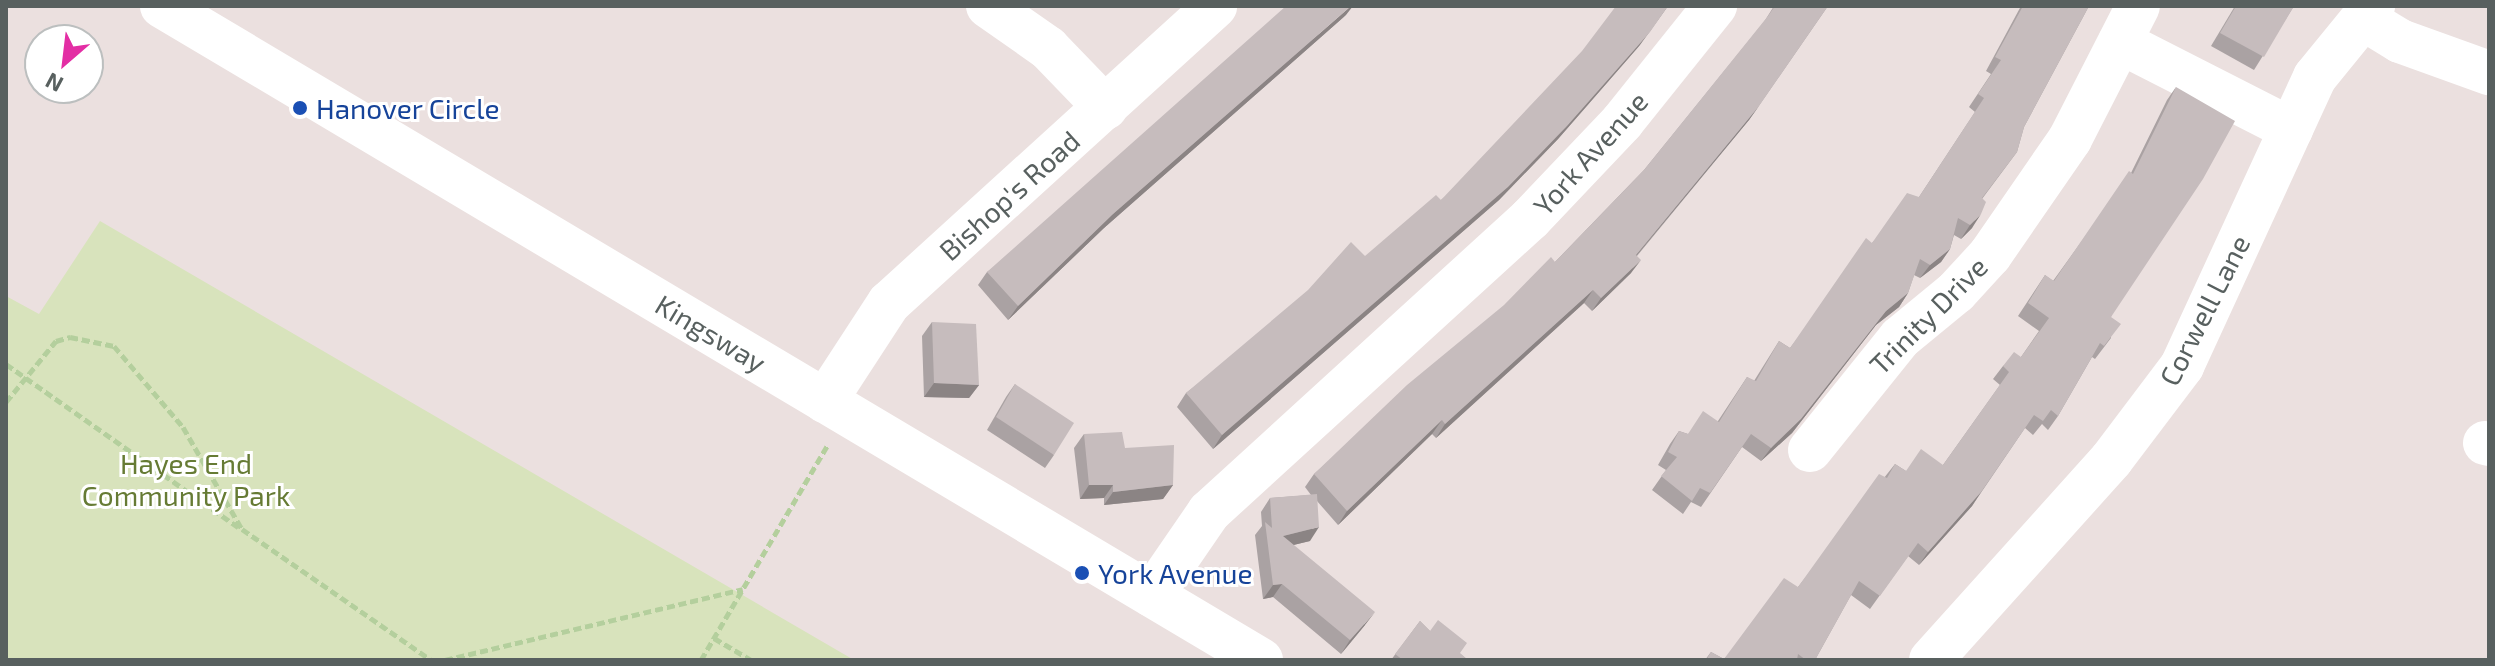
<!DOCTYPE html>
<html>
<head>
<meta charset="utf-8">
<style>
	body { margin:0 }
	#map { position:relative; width:2495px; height:666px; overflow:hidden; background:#ebe0df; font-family:"Exo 2",sans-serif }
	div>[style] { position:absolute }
	.green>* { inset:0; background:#d8e3bc }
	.path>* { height:5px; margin-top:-2.5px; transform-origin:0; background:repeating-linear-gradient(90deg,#b4cf9d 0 8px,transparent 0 12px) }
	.minor>* { height:44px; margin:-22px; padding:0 22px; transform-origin:22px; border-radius:22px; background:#fff }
	.wall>* { inset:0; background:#aaa2a3 }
	.shaded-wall>* { inset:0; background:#8b8484 }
	.building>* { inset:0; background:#c6bcbd }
	.dots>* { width:22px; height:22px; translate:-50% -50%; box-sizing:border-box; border:4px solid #fff; border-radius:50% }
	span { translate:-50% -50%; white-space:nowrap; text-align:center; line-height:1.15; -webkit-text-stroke:6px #fff; paint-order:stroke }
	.transit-label { font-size:28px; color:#164399 }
	.left { translate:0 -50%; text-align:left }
	.street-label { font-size:28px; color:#58605f }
	.park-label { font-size:28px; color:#667b34 }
	.frame { position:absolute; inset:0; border:8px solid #58605f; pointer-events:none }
	.north { position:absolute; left:24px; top:24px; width:80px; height:80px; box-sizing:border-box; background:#fff; border:2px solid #bcbfbf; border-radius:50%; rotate:208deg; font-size:22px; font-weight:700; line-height:32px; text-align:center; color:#58605f }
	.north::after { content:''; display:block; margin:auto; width:28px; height:36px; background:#e32ea4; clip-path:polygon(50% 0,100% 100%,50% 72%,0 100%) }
</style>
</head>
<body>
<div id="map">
	<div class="green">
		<i style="clip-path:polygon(100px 221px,854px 660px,6px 660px,6px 296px,39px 314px)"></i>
	</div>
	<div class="path">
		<i style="left:6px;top:364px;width:284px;rotate:35.1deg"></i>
		<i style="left:6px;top:402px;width:79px;rotate:-50.7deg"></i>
		<i style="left:56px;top:341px;width:15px;rotate:-16deg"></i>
		<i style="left:70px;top:337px;width:45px;rotate:11.6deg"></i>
		<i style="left:114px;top:346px;width:106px;rotate:49.6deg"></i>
		<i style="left:183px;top:427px;width:118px;rotate:60deg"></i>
		<i style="left:242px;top:529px;width:230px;rotate:34.7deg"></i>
		<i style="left:714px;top:638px;width:43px;rotate:30.7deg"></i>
		<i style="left:445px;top:660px;width:306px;rotate:-13.4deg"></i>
		<i style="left:701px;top:660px;width:251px;rotate:-59.5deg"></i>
	</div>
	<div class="minor">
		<i style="left:162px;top:6px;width:1279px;rotate:30.76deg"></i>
		<i style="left:988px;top:6px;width:73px;rotate:35deg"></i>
		<i style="left:1048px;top:48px;width:83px;rotate:46deg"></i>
		<i style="left:2364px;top:19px;width:42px;rotate:31.4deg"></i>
		<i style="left:2400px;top:41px;width:95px;rotate:19.8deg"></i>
		<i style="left:2120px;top:42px;width:192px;rotate:27deg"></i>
		<i style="left:825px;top:401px;width:117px;rotate:-56.9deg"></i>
		<i style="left:889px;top:303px;width:441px;rotate:-42.3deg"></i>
		<i style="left:2485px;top:443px;width:4px;rotate:14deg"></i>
		<i style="left:1810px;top:450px;width:144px;rotate:-51.2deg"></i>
		<i style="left:1900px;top:338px;width:72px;rotate:-39.4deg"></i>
		<i style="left:1956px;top:292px;width:50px;rotate:-47.4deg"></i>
		<i style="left:1990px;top:255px;width:141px;rotate:-55.4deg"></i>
		<i style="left:2070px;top:139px;width:149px;rotate:-62.9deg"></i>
		<i style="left:1152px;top:595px;width:101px;rotate:-55.5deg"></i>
		<i style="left:1209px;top:512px;width:435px;rotate:-42.4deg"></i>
		<i style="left:1530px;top:219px;width:134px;rotate:-46.5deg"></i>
		<i style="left:1622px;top:122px;width:149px;rotate:-51.3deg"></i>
		<i style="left:1931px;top:660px;width:269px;rotate:-48deg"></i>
		<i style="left:2111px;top:460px;width:118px;rotate:-52.9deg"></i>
		<i style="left:2182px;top:366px;width:318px;rotate:-65.3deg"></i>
		<i style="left:2315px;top:77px;width:92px;rotate:-50.8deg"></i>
	</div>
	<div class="wall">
		<i style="clip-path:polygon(1774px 6px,1828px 6px,1749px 120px,1637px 256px,1631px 273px,1592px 311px,1584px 303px,1436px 438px,1432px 434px,1338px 525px,1317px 501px,1310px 541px,1293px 545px,1365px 625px,1341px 654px,1273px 597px,1263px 599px,1255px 535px,1262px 526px,1261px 512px,1270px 498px,1311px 495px,1305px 487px,1314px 474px,1555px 262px,1644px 170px,1764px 22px)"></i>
		<i style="clip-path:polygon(2021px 6px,2089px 6px,2024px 127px,2017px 152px,1982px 199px,1972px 228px,1961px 239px,1954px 235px,1950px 249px,1941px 262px,1920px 278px,1914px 275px,1908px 293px,1899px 307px,1876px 325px,1792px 433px,1761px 461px,1742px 447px,1701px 507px,1691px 502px,1683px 514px,1652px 490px,1666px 470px,1658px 465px,1670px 444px,1679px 431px,1688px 434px,1718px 421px,1747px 377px,1754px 381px,1779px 341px,1790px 348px,1872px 243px,1919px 197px,1975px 112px,1969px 107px,1991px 74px,1986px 71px)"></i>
		<i style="clip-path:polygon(2235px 6px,2294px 6px,2254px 70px,2211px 46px)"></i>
		<i style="clip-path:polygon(1346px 15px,1104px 228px,1008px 320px,978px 285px,987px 272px)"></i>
		<i style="clip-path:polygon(1640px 45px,1558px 139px,1499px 200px,1213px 449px,1177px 407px,1186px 393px,1441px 200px)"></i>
		<i style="clip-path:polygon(2176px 87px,2111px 317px,2111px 338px,2095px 359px,2092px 357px,2058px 416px,2048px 430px,2042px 424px,2033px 435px,2025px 428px,1972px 506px,1919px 565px,1908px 556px,1870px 609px,1851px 595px,1815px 660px,1705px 660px,1711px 652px,1724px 659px,1798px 587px,1895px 464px,1906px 471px,1943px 465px,2000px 385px,1993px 379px,2003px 366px,2021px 357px,2039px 331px,2018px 316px,2045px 275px,2053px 281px,2131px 173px,2167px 100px)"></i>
		<i style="clip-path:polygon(932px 322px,979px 385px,969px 398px,924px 397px,922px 336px)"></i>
		<i style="clip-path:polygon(1015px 384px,1054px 455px,1045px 468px,987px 430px,1006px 397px)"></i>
		<i style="clip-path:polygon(1084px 434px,1125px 448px,1173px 485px,1163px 499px,1104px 505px,1104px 498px,1080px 499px,1074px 448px)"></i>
		<i style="clip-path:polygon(1420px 621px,1430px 631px,1468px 660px,1391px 660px)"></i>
	</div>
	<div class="shaded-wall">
		<i style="clip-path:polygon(1351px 6px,1353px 6px,1346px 15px,1104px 228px,1008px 320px,1018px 306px,1113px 214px)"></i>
		<i style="clip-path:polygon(1668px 6px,1640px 45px,1558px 139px,1499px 200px,1213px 449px,1222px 435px)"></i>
		<i style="clip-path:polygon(1759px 106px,1749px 120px,1626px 268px,1636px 255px)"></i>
		<i style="clip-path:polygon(1981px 214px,1972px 228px,1961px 239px,1970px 225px)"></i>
		<i style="clip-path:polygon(1950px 249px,1941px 262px,1920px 278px,1930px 265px)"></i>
		<i style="clip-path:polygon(1641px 260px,1631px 273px,1592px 311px,1601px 298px)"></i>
		<i style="clip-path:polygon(1593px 290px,1584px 303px,1436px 438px,1445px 424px)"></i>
		<i style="clip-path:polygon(1908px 293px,1899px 307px,1876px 325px,1792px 433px,1761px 461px,1771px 448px,1886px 311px)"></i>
		<i style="clip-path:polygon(934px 383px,979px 385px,969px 398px,924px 397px)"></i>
		<i style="clip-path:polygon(1442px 420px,1432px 434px,1338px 525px,1347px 511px)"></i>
		<i style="clip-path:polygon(1089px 485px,1113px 485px,1104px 498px,1080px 499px)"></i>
		<i style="clip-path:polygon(1173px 485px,1163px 499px,1104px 505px,1113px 492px)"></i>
		<i style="clip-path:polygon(1981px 492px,1972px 506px,1919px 565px,1928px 552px)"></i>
		<i style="clip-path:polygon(1319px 527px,1310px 541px,1273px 550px,1283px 536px)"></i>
		<i style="clip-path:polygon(1282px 584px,1273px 597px,1263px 599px,1273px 585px)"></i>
		<i style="clip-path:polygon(1375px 612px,1365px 625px,1341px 654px,1350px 640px)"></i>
	</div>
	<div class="building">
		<i style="clip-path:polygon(1286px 6px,1351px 6px,1113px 214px,1018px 306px,987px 272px)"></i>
		<i style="clip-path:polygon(1616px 6px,1668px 6px,1650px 32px,1567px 126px,1508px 187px,1222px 435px,1186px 393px,1308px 290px,1351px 242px,1365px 256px,1436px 195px,1441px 200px,1582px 51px)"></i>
		<i style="clip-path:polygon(1775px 6px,1828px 6px,1759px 106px,1636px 255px,1641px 260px,1601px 298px,1593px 290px,1445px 424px,1442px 420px,1347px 511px,1314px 474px,1407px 385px,1504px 305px,1551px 257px,1555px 262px,1644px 170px,1768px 16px)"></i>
		<i style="clip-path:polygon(2023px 6px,2089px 6px,2024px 127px,2017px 152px,1982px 198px,1986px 202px,1981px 214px,1970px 225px,1958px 218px,1950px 249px,1930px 265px,1920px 259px,1908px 293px,1886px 311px,1801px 419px,1771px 448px,1751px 434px,1710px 493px,1700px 488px,1692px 501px,1661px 476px,1677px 457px,1668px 452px,1679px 431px,1688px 434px,1703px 411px,1719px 422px,1747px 377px,1756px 381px,1779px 341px,1790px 348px,1866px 238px,1872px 243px,1907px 193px,1919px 197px,1984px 98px,1978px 94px,2001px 60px,1995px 57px)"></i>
		<i style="clip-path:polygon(2236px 6px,2294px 6px,2264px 57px,2220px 33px)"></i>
		<i style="clip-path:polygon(2176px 87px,2235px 121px,2203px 179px,2111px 317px,2121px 324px,2104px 346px,2100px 343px,2058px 416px,2051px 410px,2043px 421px,2034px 415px,1981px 492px,1928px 552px,1918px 543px,1880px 596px,1859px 581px,1815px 660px,1806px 660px,1798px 654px,1797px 660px,1706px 660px,1711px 652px,1724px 659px,1784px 578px,1798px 587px,1879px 474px,1887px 478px,1895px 464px,1906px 471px,1921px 449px,1943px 465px,2009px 372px,2003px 366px,2014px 352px,2021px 357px,2049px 318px,2028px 303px,2045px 275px,2054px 281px,2129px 171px,2133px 174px)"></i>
		<i style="clip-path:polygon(932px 322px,976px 324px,979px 385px,934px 383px)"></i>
		<i style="clip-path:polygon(1015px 384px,1074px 423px,1054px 455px,996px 417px)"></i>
		<i style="clip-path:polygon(1122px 432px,1125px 448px,1174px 445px,1173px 485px,1113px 492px,1113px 485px,1089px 485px,1084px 434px)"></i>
		<i style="clip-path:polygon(1317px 494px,1319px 527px,1283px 536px,1375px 612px,1350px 640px,1282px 584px,1273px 585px,1265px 522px,1272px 528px,1270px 498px)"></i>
		<i style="clip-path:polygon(1438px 620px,1467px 643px,1460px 653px,1468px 660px,1403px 660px,1395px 654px,1420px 621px,1430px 631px)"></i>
	</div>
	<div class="dots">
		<i style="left:300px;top:108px;background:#1a4fb4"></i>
		<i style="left:1082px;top:573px;background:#1a4fb4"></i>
	</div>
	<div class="transit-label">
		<span class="left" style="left:316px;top:108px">Hanover Circle</span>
		<span class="left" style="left:1098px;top:573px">York Avenue</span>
	</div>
	<div class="street-label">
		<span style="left:1590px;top:153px;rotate:-48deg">York Avenue</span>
		<span style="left:1009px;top:195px;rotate:-42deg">Bishop's Road</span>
		<span style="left:2204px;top:310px;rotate:-63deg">Corwell Lane</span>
		<span style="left:1928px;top:315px;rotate:-45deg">Trinity Drive</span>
		<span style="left:711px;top:333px;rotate:31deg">Kingsway</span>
	</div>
	<div class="park-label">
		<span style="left:186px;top:479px">Hayes End<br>Community Park</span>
	</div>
	<div class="frame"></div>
	<div class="north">N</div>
</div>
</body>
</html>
